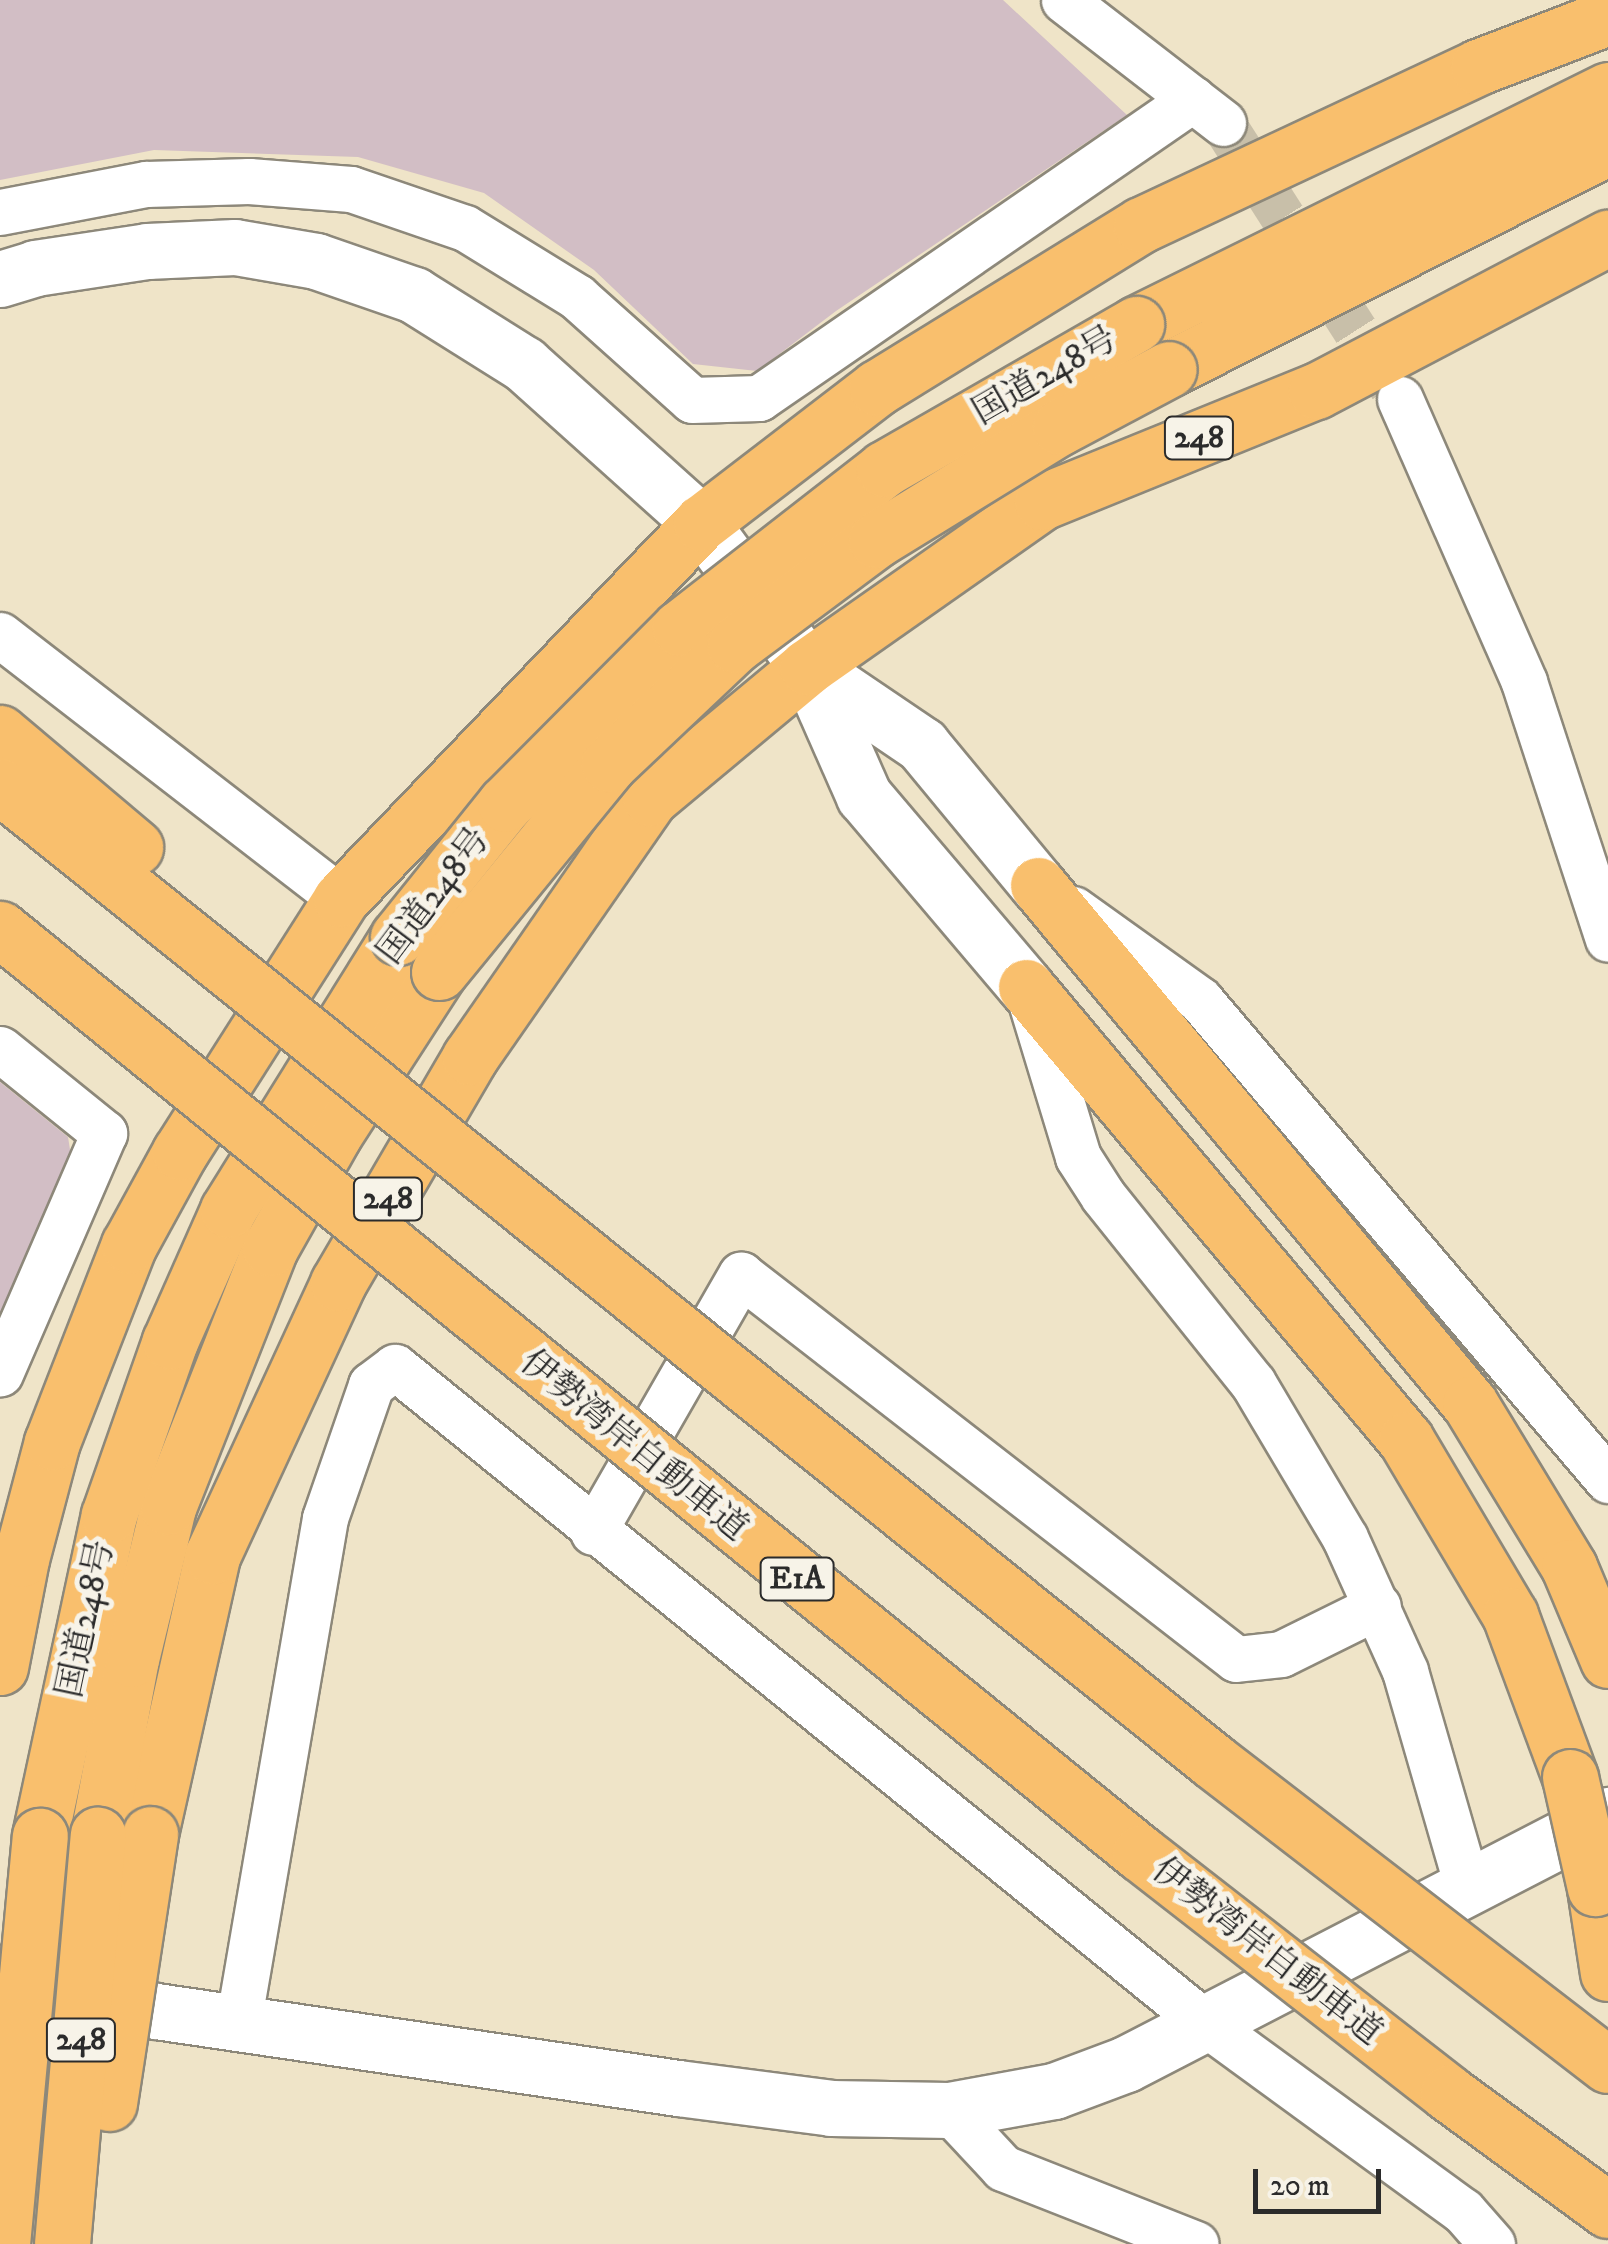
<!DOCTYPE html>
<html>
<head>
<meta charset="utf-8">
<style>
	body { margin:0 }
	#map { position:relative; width:1608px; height:2244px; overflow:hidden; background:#efe4c8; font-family:"IM FELL DW Pica","Noto Serif JP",serif }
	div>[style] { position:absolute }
	.industrial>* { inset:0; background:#d2bec5 }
	.minor-tunnel>* { height:45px; margin-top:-22.5px; transform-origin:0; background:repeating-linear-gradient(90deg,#c8bfa9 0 45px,transparent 0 67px) }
	.roads { filter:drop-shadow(2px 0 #8d887a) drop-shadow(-2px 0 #8d887a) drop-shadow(0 2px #8d887a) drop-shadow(0 -2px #8d887a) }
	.minor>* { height:45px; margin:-22.5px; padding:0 22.5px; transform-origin:22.5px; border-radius:22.5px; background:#fff }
	.tertiary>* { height:55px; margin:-27.5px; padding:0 27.5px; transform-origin:27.5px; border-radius:27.5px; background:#fff }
	.trunk>* { height:55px; margin:-27.5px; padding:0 27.5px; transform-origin:27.5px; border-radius:27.5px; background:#f9bf6d }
	.motorway>* { height:55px; margin:-27.5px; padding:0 27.5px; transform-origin:27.5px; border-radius:27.5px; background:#f9bf6d }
	.bridges { filter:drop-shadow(2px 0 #8d887a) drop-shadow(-2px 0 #8d887a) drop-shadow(0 2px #8d887a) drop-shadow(0 -2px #8d887a) }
	.trunk-bridge>* { height:55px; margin:-27.5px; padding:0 27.5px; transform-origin:27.5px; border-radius:27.5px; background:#f9bf6d }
	.motorway-bridge>* { height:55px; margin:-27.5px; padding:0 27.5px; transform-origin:27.5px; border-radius:27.5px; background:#f9bf6d }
	span { translate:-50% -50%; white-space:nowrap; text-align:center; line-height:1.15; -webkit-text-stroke:10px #f7f3e8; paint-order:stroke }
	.shield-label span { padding:2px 8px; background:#f7f3e8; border:2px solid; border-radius:8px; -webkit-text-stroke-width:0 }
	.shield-label { font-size:32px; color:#2b2b2b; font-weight:700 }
	.street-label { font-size:35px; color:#2b2b2b }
	.scale { position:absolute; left:1253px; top:2169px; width:128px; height:45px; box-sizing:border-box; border:5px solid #2b2b2b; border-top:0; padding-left:12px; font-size:30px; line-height:35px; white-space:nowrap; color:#2b2b2b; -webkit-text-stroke:8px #f7f3e8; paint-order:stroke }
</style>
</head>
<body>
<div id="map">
	<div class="industrial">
		<i style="clip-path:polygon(0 0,1003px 0,1127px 115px,836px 311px,757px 371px,693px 364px,594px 270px,484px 193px,358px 157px,154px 150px,0 180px)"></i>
		<i style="clip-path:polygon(0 1082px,68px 1137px,71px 1156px,0 1317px)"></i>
	</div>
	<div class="minor-tunnel">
		<i style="left:1223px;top:123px;width:313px;rotate:57.4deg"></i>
	</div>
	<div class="roads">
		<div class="minor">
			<i style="left:1064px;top:0;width:201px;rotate:37.7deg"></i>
			<i style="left:0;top:212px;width:149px;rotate:-10.9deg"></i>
			<i style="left:146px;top:184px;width:103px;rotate:-1.7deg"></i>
			<i style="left:249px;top:181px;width:102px;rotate:4.5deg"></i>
			<i style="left:351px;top:189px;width:120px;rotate:18.9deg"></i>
			<i style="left:465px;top:228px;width:132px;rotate:31.6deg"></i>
			<i style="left:577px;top:297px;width:154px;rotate:41.8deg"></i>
			<i style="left:692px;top:400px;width:67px;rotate:-1.7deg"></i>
			<i style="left:759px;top:398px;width:527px;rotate:-34.56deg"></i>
			<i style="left:1400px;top:399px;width:309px;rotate:66.3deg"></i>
			<i style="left:1524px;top:682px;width:270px;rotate:71.9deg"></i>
			<i style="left:0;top:635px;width:431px;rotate:37.7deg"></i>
			<i style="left:1073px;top:909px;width:156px;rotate:35.6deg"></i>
			<i style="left:1200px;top:1000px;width:630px;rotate:49.64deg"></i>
			<i style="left:1031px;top:1002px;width:162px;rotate:73.1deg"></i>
			<i style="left:1078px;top:1157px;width:46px;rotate:57.3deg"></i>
			<i style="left:1103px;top:1196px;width:240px;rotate:51.3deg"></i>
			<i style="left:1253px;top:1383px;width:180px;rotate:59.3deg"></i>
			<i style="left:1345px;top:1538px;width:146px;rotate:65.7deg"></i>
			<i style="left:1405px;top:1671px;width:224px;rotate:73.9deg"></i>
			<i style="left:0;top:1049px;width:134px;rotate:38.9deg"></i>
			<i style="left:104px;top:1133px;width:262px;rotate:113.4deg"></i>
			<i style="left:593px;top:1532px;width:297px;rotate:-60.1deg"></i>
			<i style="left:741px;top:1275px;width:626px;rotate:37.8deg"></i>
			<i style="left:1236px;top:1659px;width:45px;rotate:-6.3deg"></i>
			<i style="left:1281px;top:1654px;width:108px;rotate:-26.3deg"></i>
			<i style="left:238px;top:2024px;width:513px;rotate:-80.24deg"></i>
			<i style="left:325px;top:1518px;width:141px;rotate:-70.9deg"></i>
			<i style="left:371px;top:1385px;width:30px;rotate:-37deg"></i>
			<i style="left:395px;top:1367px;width:1042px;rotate:39deg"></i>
			<i style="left:1205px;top:2023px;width:319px;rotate:36.1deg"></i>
			<i style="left:1463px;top:2211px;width:44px;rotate:48.7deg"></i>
			<i style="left:949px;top:2110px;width:79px;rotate:47deg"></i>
			<i style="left:1003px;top:2168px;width:207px;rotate:21.5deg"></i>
		</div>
		<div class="tertiary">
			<i style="left:0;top:279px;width:37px;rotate:-17deg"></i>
			<i style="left:35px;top:268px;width:113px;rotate:-8.6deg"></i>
			<i style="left:147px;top:251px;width:88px;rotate:-2.6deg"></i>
			<i style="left:235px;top:247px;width:82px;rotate:9.8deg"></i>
			<i style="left:316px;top:261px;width:104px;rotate:19.1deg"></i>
			<i style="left:414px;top:295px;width:130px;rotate:32.1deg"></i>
			<i style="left:524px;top:364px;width:238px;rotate:41.9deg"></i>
			<i style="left:701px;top:523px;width:179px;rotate:53.6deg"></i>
			<i style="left:807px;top:667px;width:141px;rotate:66.2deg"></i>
			<i style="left:864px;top:796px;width:250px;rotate:49.7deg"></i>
			<i style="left:807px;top:667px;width:139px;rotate:34.1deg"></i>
			<i style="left:922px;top:745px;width:182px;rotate:50.4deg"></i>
			<i style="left:0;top:1973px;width:161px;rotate:13.7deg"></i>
			<i style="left:156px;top:2011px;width:528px;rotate:8.39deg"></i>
			<i style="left:678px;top:2088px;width:154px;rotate:7.4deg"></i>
			<i style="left:831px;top:2108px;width:118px;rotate:1deg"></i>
			<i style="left:949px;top:2110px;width:107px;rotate:-10.3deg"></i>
			<i style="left:1054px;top:2091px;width:77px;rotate:-20.6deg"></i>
			<i style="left:1126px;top:2064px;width:543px;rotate:-27.32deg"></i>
		</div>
		<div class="trunk">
			<i style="left:1136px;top:324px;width:527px;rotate:-26.37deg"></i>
			<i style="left:1169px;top:369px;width:492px;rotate:-26.8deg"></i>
			<i style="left:0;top:1667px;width:110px;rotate:-79deg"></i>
			<i style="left:21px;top:1559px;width:121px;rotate:-75.2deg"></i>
			<i style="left:52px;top:1442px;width:212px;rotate:-68.7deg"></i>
			<i style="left:129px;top:1245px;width:106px;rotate:-61.3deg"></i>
			<i style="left:180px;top:1152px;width:300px;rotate:-57.5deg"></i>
			<i style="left:341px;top:899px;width:521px;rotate:-46.25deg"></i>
			<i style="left:701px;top:523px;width:222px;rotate:-37.5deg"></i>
			<i style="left:877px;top:388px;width:310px;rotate:-31.7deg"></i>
			<i style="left:1141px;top:225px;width:372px;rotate:-25.1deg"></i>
			<i style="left:1478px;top:67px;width:139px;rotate:-21deg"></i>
			<i style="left:150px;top:1834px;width:285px;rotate:-77.4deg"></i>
			<i style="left:212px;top:1556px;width:301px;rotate:-65.2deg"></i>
			<i style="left:338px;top:1283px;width:262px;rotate:-59.7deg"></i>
			<i style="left:470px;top:1057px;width:315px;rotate:-55.2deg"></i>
			<i style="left:650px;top:798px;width:204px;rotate:-39.8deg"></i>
			<i style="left:807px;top:667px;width:287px;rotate:-35.1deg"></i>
			<i style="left:1042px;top:502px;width:296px;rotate:-22.1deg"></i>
			<i style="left:1316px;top:391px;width:330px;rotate:-27.7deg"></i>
			<i style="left:98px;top:1835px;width:179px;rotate:-79.4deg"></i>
			<i style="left:131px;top:1659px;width:156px;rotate:-76.3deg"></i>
			<i style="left:168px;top:1507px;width:278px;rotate:-68.5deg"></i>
			<i style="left:270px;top:1248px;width:129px;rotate:-60.6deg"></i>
			<i style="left:333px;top:1136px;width:195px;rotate:-57.1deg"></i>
			<i style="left:40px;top:1836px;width:328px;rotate:-77.9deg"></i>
			<i style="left:109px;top:1515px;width:184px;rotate:-70.7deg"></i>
			<i style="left:170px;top:1341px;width:143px;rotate:-66.1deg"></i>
			<i style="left:228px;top:1210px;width:322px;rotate:-58.1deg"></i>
		</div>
		<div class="motorway">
			<i style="left:1038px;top:885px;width:675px;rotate:50.23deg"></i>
			<i style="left:1470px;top:1404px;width:191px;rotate:58.7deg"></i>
			<i style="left:1569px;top:1567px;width:101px;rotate:67.2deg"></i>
			<i style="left:1026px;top:987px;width:591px;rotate:50.01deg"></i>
			<i style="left:1406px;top:1440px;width:204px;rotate:59.3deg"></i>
			<i style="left:1510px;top:1615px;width:173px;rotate:69.7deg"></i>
			<i style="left:1595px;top:1888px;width:86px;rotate:81.3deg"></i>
		</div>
	</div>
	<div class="bridges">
		<div class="trunk-bridge">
			<i style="left:398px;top:937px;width:171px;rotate:-51.2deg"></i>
			<i style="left:505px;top:804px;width:248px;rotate:-45.2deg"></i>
			<i style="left:680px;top:628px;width:259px;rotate:-37.9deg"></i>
			<i style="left:884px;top:469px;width:291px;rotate:-29.9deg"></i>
			<i style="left:439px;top:972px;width:269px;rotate:-50.7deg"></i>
			<i style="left:609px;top:764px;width:173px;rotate:-43.4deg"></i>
			<i style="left:735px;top:645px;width:176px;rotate:-36.7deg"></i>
			<i style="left:876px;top:540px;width:216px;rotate:-31.6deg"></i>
			<i style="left:1060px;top:427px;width:123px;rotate:-28deg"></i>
			<i style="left:109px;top:2103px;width:272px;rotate:-81.3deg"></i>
			<i style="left:2px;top:2244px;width:410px;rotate:-84.7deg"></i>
			<i style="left:62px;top:2244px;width:411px;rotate:-85deg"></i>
		</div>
		<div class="motorway-bridge">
			<i style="left:0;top:733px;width:177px;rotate:40.2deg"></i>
			<i style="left:0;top:786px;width:1556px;rotate:38.79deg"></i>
			<i style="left:1213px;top:1761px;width:498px;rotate:37.6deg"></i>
			<i style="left:0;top:929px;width:1467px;rotate:39.03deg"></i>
			<i style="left:1140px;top:1853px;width:390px;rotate:37.9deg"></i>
			<i style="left:1448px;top:2093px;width:198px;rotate:36.2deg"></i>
			<i style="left:1570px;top:1777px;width:114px;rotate:77.3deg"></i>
		</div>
	</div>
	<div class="shield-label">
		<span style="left:1199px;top:438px">248</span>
		<span style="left:388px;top:1199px">248</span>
		<span style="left:797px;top:1579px">E1A</span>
		<span style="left:81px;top:2040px">248</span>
	</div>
	<div class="street-label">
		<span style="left:1045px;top:376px;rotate:-30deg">国道248号</span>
		<span style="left:434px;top:896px;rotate:-53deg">国道248号</span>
		<span style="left:634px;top:1446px;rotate:39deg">伊勢湾岸自動車道</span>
		<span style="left:86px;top:1619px;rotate:-78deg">国道248号</span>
		<span style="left:1267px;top:1952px;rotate:38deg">伊勢湾岸自動車道</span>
	</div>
	<div class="scale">20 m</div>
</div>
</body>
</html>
